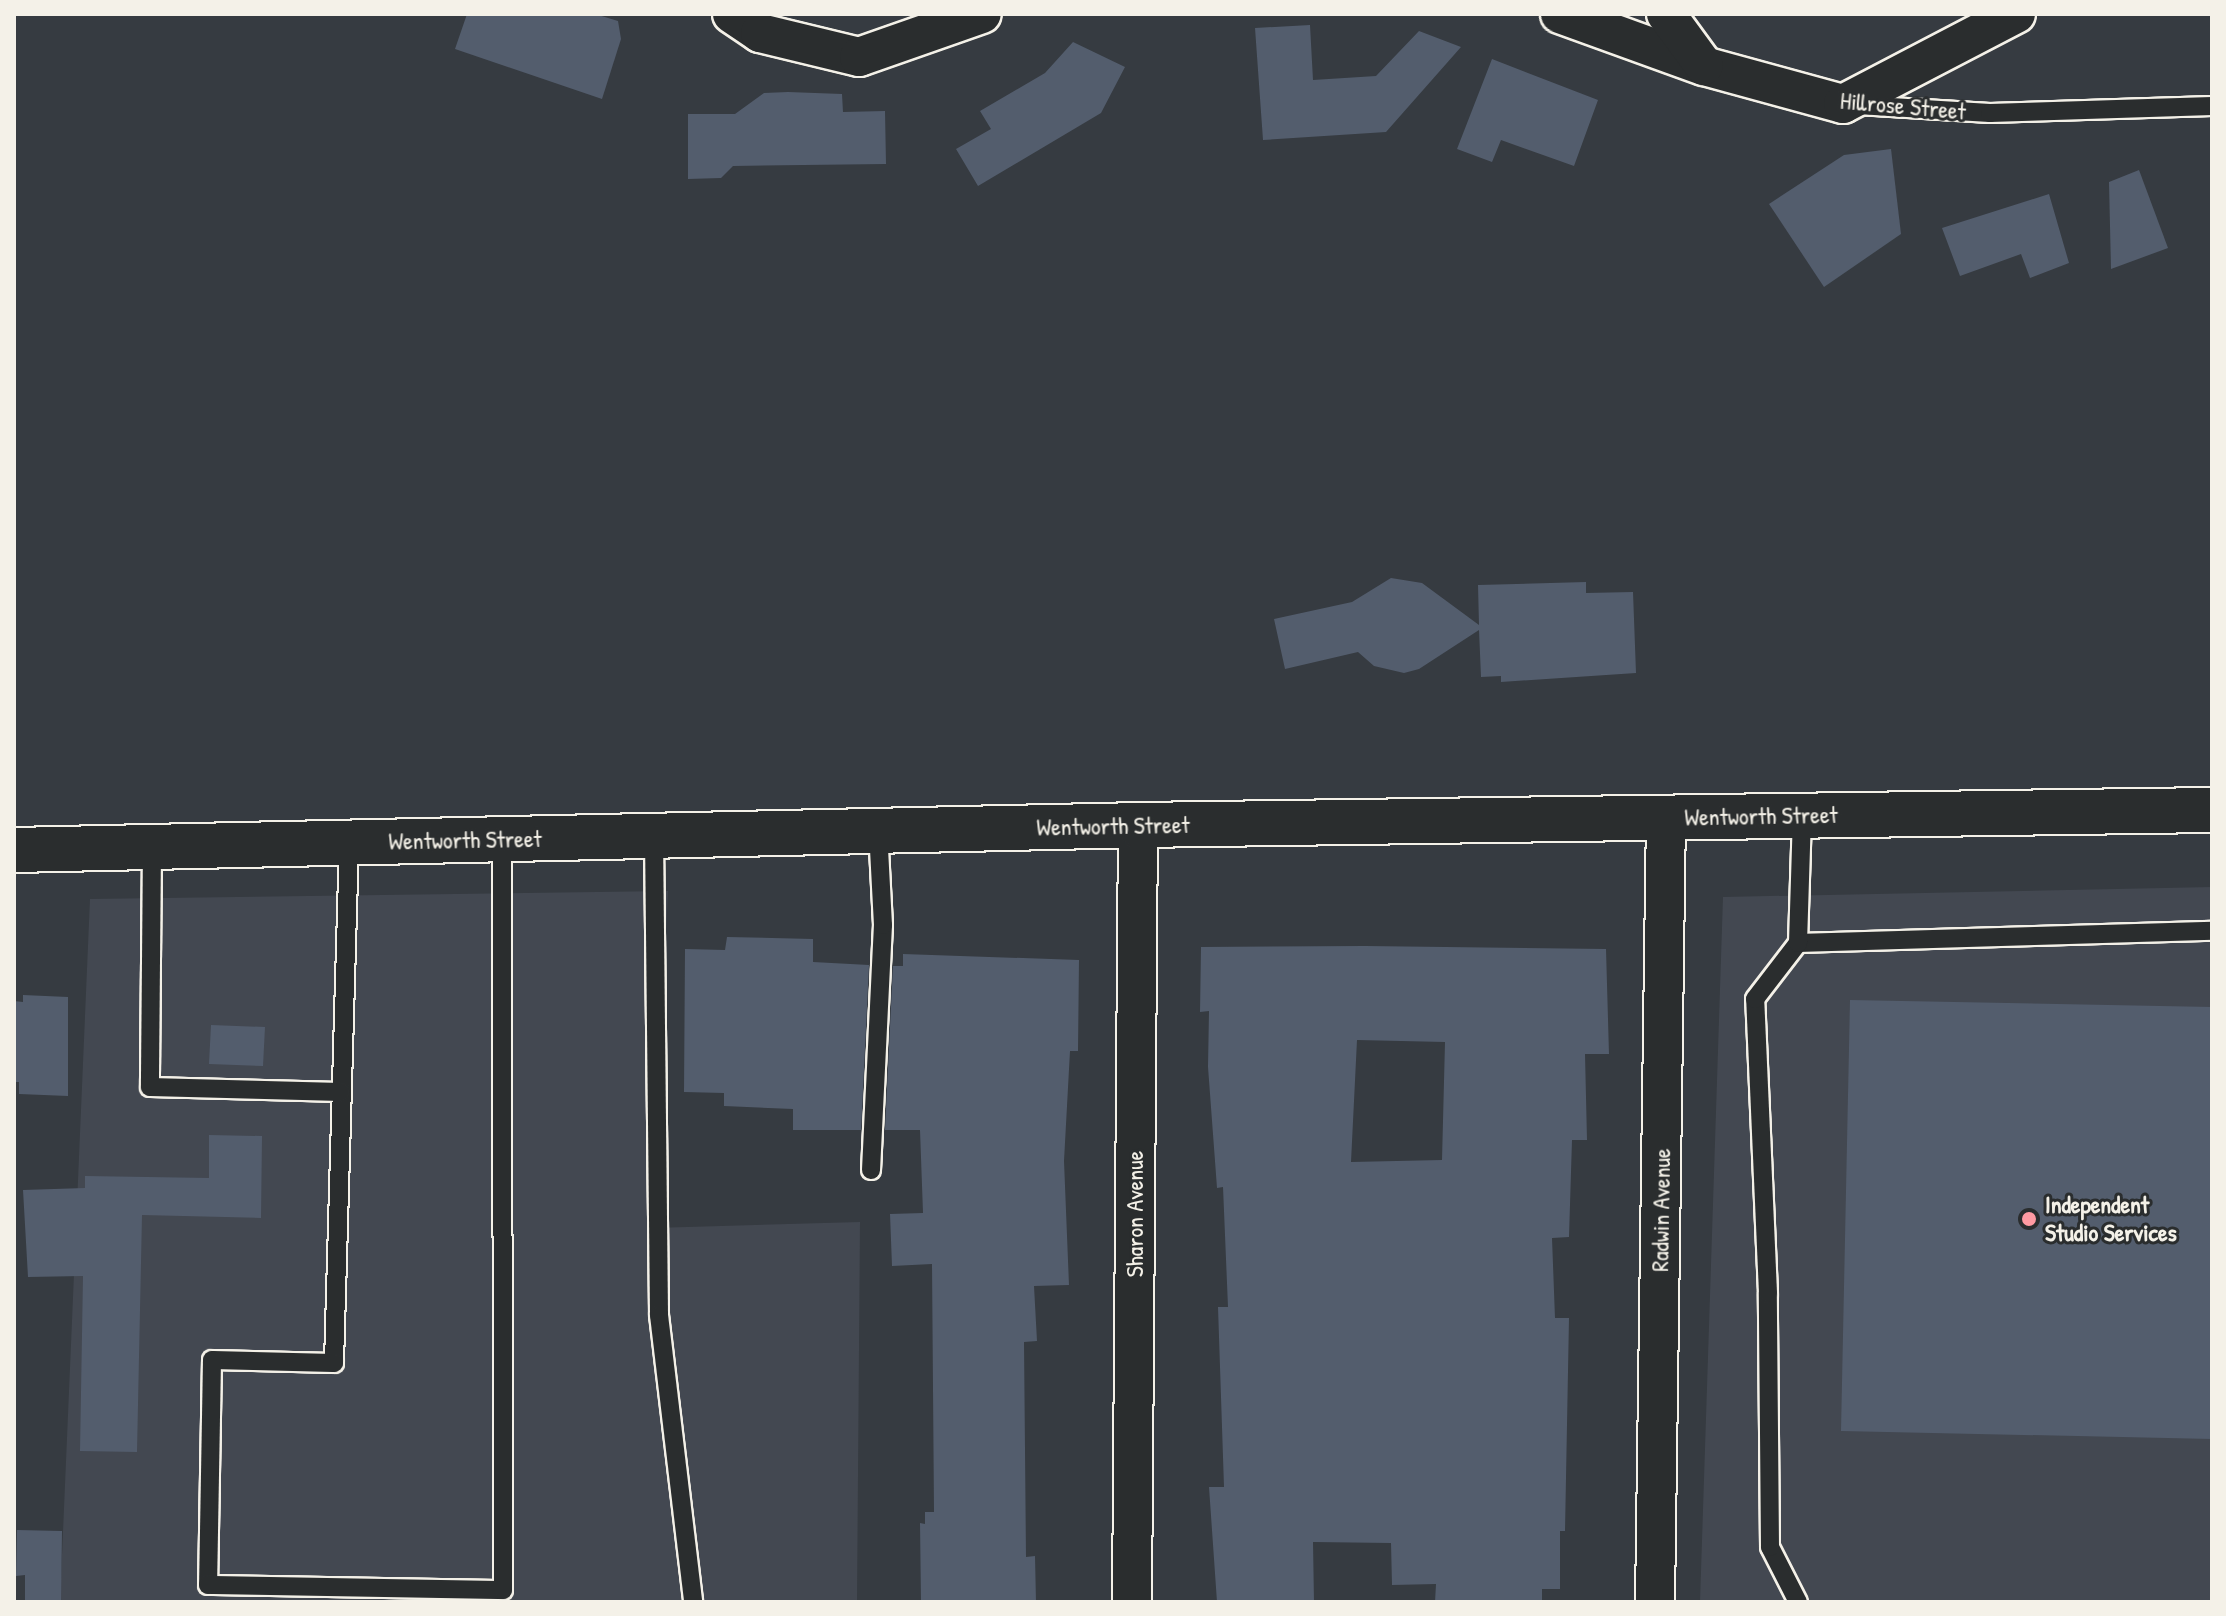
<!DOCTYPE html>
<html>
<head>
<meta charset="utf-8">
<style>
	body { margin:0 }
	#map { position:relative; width:2226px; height:1616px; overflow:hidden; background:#363b41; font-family:"Patrick Hand",sans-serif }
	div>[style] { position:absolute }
	.built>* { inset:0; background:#434851 }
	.building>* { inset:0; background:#535d6d }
	.roads { filter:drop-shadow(2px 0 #f4f1e8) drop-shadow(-2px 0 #f4f1e8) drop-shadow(0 2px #f4f1e8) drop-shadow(0 -2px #f4f1e8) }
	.lane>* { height:18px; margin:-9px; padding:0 9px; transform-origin:9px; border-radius:9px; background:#2a2d2e }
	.street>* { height:38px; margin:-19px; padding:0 19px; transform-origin:19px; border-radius:19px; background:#2a2d2e }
	.secondary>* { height:44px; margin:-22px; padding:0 22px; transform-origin:22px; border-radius:22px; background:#2a2d2e }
	.dots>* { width:22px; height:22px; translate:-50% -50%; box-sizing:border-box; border:4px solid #2a2d2e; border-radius:50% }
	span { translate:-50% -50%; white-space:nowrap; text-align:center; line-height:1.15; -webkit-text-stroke:6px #2a2d2e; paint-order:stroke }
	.street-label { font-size:24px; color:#f4f1e8 }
	.poi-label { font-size:24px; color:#f4f1e8; font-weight:700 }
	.left { translate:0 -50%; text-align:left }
	.frame { position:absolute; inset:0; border:16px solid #f4f1e8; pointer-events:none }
</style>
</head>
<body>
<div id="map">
	<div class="built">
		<i style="clip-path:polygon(2212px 887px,2212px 1602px,1700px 1602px,1723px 897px)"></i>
		<i style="clip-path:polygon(668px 891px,653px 1228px,860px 1222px,857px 1602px,60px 1602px,90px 899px)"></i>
	</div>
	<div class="building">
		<i style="clip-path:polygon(467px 14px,595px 14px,618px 21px,621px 39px,602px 99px,455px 49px)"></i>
		<i style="clip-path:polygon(1310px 25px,1313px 80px,1376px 76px,1419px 31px,1461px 47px,1386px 132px,1263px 140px,1255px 28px)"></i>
		<i style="clip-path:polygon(1073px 42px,1125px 67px,1101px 113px,978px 186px,956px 149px,991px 129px,980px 111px,1045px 73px)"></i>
		<i style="clip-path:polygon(1492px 59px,1598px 100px,1574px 166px,1501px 140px,1492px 162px,1457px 149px)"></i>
		<i style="clip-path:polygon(788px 92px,842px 94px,843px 112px,885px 111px,886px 164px,733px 166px,721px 178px,688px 179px,688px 114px,735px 114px,764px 93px)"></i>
		<i style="clip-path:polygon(1891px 149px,1901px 234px,1824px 287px,1769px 204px,1844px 155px)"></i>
		<i style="clip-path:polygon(2139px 170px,2168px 248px,2111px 269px,2109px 182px)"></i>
		<i style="clip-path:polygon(2049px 194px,2069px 263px,2030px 278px,2021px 254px,1960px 276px,1942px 228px)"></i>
		<i style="clip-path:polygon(1391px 578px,1422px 583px,1479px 625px,1478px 585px,1586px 582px,1586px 593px,1633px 592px,1636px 673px,1501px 682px,1501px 676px,1481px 677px,1479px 630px,1419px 669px,1404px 673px,1374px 666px,1358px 652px,1285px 669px,1274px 619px,1352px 602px)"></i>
		<i style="clip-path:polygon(727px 937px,813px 939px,813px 962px,869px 965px,861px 1130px,793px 1130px,793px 1109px,724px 1106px,724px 1093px,684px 1092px,685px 949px,725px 950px)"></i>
		<i style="clip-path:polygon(evenodd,1365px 946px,1606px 949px,1609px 1054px,1585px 1054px,1587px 1140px,1572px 1140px,1569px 1237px,1552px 1238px,1555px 1318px,1569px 1318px,1565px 1531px,1560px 1531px,1560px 1589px,1542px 1589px,1542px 1602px,1435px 1602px,1436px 1584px,1392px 1585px,1391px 1543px,1313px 1542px,1314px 1602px,1217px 1602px,1209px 1487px,1224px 1487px,1218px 1307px,1228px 1307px,1223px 1187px,1217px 1188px,1208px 1067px,1209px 1011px,1200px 1012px,1201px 947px,1365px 946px,1357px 1040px,1445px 1042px,1442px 1160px,1351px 1162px,1357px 1040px)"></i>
		<i style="clip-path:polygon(903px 954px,1079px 960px,1078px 1051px,1070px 1051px,1064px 1161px,1069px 1285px,1034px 1286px,1037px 1341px,1024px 1342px,1026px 1557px,1035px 1556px,1036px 1602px,921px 1602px,920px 1523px,925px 1524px,925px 1512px,934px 1512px,932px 1264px,892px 1266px,890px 1214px,923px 1213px,920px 1130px,885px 1130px,893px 966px,903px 966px)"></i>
		<i style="clip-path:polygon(23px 995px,68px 997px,68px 1096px,19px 1094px,19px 1082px,14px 1082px,14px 1001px,23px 1002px)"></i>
		<i style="clip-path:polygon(1850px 1000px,2212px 1007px,2212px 1439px,1841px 1431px)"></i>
		<i style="clip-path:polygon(211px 1025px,265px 1027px,263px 1066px,209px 1064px)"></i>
		<i style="clip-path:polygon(209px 1135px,262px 1136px,261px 1218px,142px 1215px,137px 1452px,80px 1451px,83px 1276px,28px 1277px,23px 1190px,85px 1188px,85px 1176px,209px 1178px)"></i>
		<i style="clip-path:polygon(17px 1530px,62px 1531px,61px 1602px,25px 1602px,25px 1575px,16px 1576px)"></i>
	</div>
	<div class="roads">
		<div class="lane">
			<i style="left:1858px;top:105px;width:132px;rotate:3.5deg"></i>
			<i style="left:1990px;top:113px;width:222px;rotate:-1.8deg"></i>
			<i style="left:654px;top:836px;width:479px;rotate:89.4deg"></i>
			<i style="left:659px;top:1315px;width:289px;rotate:83.2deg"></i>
			<i style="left:349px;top:842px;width:521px;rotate:91.65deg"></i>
			<i style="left:334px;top:1363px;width:122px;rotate:-178.6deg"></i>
			<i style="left:212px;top:1360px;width:225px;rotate:91deg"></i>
			<i style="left:208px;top:1585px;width:295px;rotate:1deg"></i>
			<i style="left:503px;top:1590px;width:751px;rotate:-90.08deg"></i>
			<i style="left:152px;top:847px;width:240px;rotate:90.5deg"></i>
			<i style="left:150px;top:1087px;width:191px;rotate:1.5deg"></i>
			<i style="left:1798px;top:943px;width:414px;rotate:-1.7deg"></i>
			<i style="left:871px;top:1170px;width:245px;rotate:-87.2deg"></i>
			<i style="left:883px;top:925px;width:94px;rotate:-93deg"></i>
			<i style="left:1798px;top:1602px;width:62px;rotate:-117deg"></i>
			<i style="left:1770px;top:1547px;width:254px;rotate:-90.5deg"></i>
			<i style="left:1768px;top:1293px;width:294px;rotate:-92.5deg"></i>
			<i style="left:1755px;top:999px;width:71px;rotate:-52.5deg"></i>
			<i style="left:1798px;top:943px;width:128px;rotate:-88.2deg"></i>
		</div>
		<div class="street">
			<i style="left:732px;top:14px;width:34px;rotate:34deg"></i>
			<i style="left:760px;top:33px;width:102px;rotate:13.6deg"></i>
			<i style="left:859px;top:57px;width:130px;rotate:-19.3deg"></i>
			<i style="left:1560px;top:14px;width:153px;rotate:19.9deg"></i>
			<i style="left:1704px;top:66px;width:144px;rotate:15.3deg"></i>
			<i style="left:1843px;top:104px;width:195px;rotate:-27.5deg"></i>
			<i style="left:1666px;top:14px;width:64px;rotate:53.8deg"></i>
			<i style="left:1132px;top:1602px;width:777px;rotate:-89.56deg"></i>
			<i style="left:1655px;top:1602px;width:785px;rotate:-89.2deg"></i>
		</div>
		<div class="secondary">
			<i style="left:14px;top:850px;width:1124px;rotate:-1.27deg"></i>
			<i style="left:1138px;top:825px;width:1074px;rotate:-0.8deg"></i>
		</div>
	</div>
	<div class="dots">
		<i style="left:2029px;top:1219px;background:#ff9aa2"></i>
	</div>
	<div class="street-label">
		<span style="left:1903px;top:106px;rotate:5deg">Hillrose Street</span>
		<span style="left:1761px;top:816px;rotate:-1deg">Wentworth Street</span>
		<span style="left:1113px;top:826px;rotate:-1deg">Wentworth Street</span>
		<span style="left:465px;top:840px;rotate:-1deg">Wentworth Street</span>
		<span style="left:1661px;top:1210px;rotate:-89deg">Radwin Avenue</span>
		<span style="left:1135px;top:1214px;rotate:-90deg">Sharon Avenue</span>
	</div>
	<div class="poi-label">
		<span class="left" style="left:2045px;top:1219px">Independent<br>Studio Services</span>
	</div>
	<div class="frame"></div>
</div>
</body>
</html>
